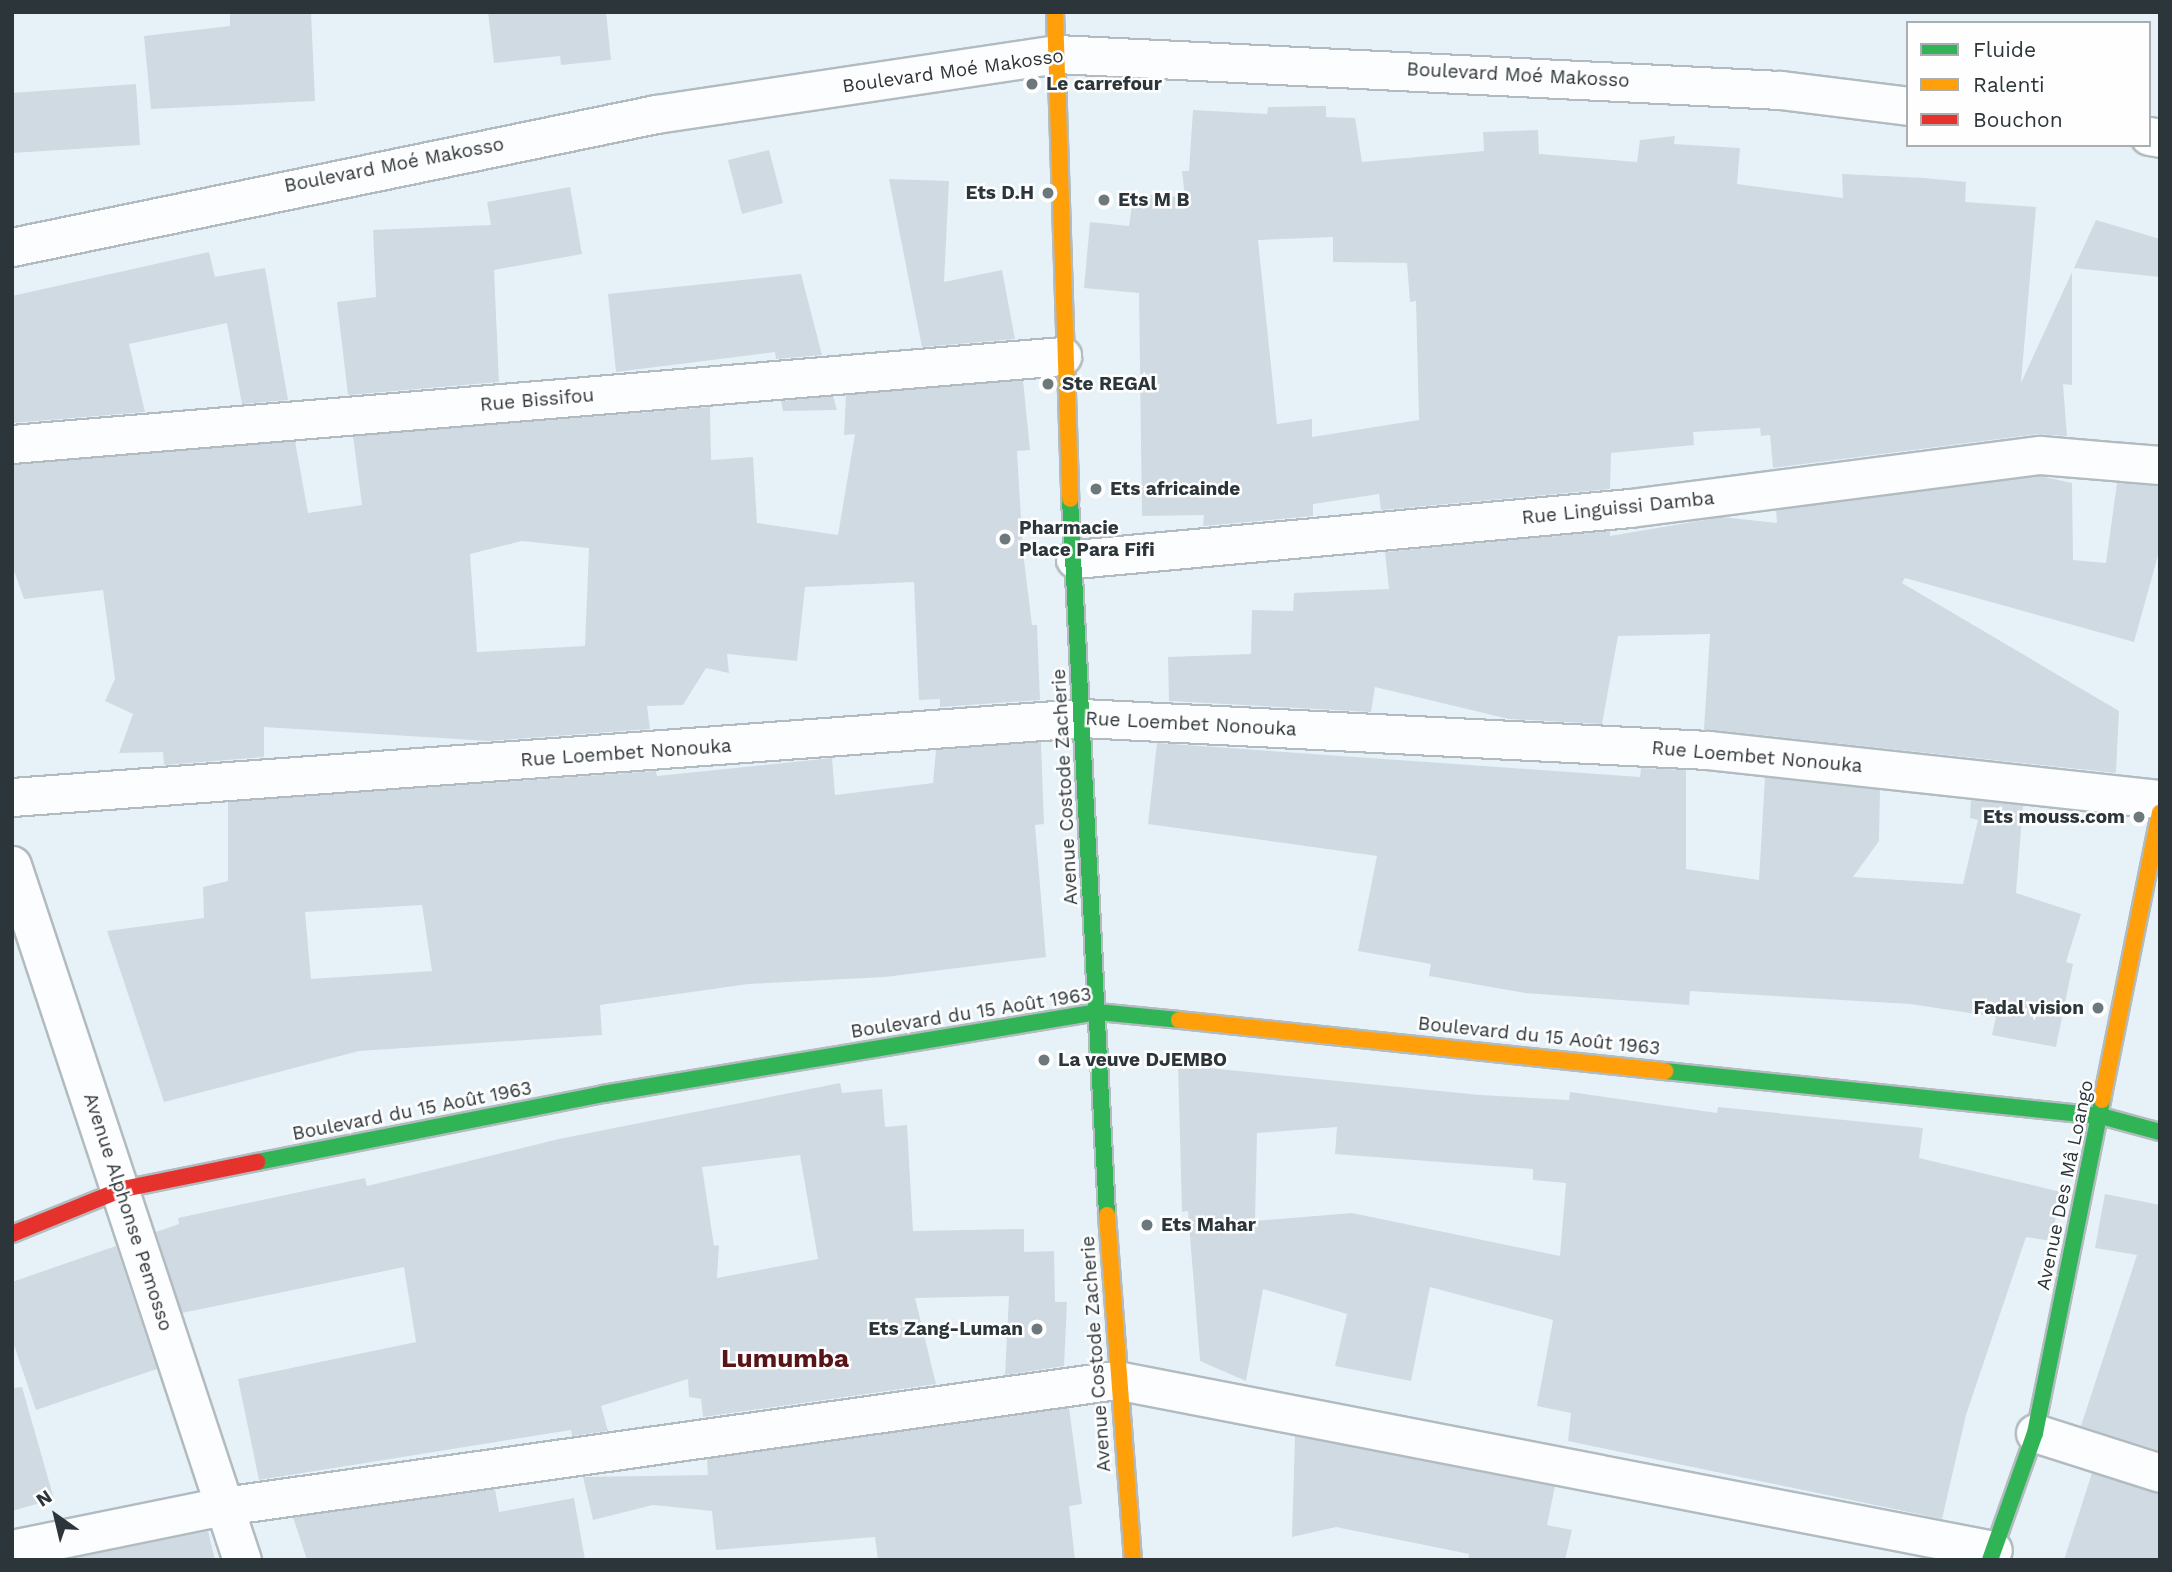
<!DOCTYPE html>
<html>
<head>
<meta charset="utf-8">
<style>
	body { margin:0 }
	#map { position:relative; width:2172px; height:1572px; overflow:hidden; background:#e7f2f8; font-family:"Work Sans",sans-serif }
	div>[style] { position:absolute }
	.building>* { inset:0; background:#d0dae2 }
	.roads { filter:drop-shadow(2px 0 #b2bcc0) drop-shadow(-2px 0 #b2bcc0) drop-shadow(0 2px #b2bcc0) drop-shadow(0 -2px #b2bcc0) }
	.street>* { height:37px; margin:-18.5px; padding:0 18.5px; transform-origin:18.5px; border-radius:18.5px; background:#fbfdfe }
	.fast>* { height:16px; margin:-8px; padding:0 8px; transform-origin:8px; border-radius:8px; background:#30b455 }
	.slow>* { height:16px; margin:-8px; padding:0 8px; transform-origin:8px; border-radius:8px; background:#ff9f0a }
	.jam>* { height:16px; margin:-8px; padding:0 8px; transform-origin:8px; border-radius:8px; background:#e5322d }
	.dots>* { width:19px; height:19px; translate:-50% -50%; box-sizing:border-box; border:4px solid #fefefe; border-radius:50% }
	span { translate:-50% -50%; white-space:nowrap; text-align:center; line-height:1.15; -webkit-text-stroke:5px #fefefe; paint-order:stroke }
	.street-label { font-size:19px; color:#2c363a }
	.poi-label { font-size:19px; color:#2c363a; font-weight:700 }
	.left { translate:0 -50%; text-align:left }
	.right { translate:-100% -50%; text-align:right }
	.district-label { font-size:26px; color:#581418; font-weight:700 }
	.frame { position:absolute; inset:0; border:14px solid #2c363a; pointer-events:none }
	.legend { position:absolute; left:1906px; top:21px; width:245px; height:126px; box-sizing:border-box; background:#fefefe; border:2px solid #aaaeb0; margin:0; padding:9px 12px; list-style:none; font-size:21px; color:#2c363a }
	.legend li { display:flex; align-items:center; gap:14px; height:35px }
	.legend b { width:35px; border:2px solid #aaaeb0 }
	.north { position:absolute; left:21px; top:1481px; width:70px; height:70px; -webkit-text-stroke:5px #fefefe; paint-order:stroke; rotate:326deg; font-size:19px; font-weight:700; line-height:28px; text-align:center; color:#2c363a }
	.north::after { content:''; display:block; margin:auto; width:24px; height:32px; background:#2c363a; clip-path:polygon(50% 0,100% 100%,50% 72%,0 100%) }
</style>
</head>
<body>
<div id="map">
	<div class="building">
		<i style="clip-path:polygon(311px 12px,315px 101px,151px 109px,144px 36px,230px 26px,230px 13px)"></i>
		<i style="clip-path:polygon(488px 12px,606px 12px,611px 60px,561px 65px,560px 56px,494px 63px)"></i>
		<i style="clip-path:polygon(136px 84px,140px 145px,12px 153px,12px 93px)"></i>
		<i style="clip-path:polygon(evenodd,1326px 106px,1326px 117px,1355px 118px,1362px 162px,1484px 151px,1483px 132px,1538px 130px,1539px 154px,1637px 162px,1640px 140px,1675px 136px,1674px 144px,1740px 148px,1737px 184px,1843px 198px,1842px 174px,1924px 178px,1966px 182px,1965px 202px,2036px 207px,2021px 383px,2072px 272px,2072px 385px,2063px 384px,2067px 436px,2037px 434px,1773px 468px,1770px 435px,1761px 436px,1760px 428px,1693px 432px,1694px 445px,1611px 453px,1610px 489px,1381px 510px,1379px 494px,1313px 504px,1313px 516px,1203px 526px,1204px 515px,1142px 516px,1139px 293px,1084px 288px,1090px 222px,1129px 226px,1132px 205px,1146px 207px,1147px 195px,1185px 197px,1182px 171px,1189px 171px,1193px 110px,1267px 114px,1268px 107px,1326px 106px,1333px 237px,1333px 262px,1407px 263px,1410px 302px,1416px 301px,1419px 420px,1312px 437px,1312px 419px,1277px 424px,1258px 240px,1333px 237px)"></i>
		<i style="clip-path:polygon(769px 150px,783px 203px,742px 214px,728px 160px)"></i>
		<i style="clip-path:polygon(889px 179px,949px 181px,944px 282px,1002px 270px,1015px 339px,922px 347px)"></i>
		<i style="clip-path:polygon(570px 187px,582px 254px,494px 270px,499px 382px,348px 395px,337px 302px,376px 297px,373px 230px,491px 225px,487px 202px)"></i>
		<i style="clip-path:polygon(2096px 220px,2160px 239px,2160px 277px,2074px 268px)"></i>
		<i style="clip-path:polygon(209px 252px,215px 277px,265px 268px,288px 400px,242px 404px,227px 323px,129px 344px,145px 412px,12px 423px,12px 296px)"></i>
		<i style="clip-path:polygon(801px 274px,822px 355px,776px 359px,775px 352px,616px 372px,608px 294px)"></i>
		<i style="clip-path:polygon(evenodd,1023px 380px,1030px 450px,1017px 451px,1023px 552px,1032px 625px,1037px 625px,1040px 700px,940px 707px,940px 699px,919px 700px,914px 582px,805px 587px,797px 661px,727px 654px,729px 673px,706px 668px,683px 705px,647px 706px,650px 729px,489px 741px,264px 727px,264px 757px,164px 765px,163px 752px,119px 753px,133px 714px,105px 701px,115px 679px,103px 590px,24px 599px,12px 565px,12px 465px,295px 441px,308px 513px,362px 505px,353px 436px,710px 407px,711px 460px,753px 457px,757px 523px,838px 535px,855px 434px,844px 435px,846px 395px,1023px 380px,522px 541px,589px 548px,585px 646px,477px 652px,470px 554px,522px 541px)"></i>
		<i style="clip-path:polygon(833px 396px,837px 410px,783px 411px,781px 401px)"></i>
		<i style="clip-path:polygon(2040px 476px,2072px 483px,2073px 560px,2106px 563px,2117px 483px,2160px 486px,2160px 548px,2134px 642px,1905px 578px,1902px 583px,2119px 711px,2116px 773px,1704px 729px,1710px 634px,1618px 636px,1602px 724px,1509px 719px,1375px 687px,1371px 712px,1169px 701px,1168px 657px,1251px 654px,1252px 610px,1293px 611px,1294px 593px,1389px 589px,1385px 552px,1610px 531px,1610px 536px,1722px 517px,1777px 523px,1776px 510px)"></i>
		<i style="clip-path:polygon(evenodd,1041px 742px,1044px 824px,1035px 825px,1046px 957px,885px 977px,748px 984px,600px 1005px,602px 1035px,359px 1051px,164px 1102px,107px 931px,204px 918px,203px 887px,228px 881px,228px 802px,656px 771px,657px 776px,832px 758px,835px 795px,933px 783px,936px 750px,1041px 742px,422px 905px,432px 971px,311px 979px,305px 912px,422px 905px)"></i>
		<i style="clip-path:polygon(1157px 743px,1640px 777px,1641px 768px,1686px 770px,1686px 869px,1759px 880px,1765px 777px,1880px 790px,1879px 841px,1853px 877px,1963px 884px,1978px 820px,1970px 818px,1971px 800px,2023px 805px,2016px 893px,2081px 914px,2066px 962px,2073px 964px,2056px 1047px,1992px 1035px,1996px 1017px,1910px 1004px,1690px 991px,1689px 1005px,1525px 993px,1429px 976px,1431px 964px,1358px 951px,1377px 856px,1148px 824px)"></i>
		<i style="clip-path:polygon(evenodd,1178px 1065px,1480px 1095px,1569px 1100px,1570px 1092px,1717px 1113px,1718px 1107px,1923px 1128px,1919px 1158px,2061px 1192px,2051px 1241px,2026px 1237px,1966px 1415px,1942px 1519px,1568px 1441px,1571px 1413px,1537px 1406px,1553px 1320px,1430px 1287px,1411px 1381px,1335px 1366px,1347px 1314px,1263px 1289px,1246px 1381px,1200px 1361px,1188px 1211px,1182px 1212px,1178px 1065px,1337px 1127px,1335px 1154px,1533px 1169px,1533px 1180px,1566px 1183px,1560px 1256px,1352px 1213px,1255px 1221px,1257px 1133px,1337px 1127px)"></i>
		<i style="clip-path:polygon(evenodd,840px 1083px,842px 1093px,882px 1089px,885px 1127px,907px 1125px,913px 1231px,1024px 1229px,1024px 1252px,1054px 1251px,1055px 1302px,1067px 1302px,1064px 1366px,1005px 1375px,1009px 1296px,915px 1298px,936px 1384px,703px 1417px,701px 1399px,689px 1397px,688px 1379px,601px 1406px,608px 1431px,572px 1436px,571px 1430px,259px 1480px,238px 1379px,416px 1342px,404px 1267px,182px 1313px,156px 1232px,179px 1224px,178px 1218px,365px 1178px,367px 1186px,559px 1139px,840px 1083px,800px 1155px,818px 1259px,717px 1278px,719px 1245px,714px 1246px,702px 1167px,800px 1155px)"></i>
		<i style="clip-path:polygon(2105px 1194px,2160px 1205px,2160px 1451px,2081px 1426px,2137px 1255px,2095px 1248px)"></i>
		<i style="clip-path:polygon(116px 1246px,157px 1369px,36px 1410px,12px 1339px,12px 1282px)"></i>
		<i style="clip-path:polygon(22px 1387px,54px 1499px,12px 1511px,12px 1388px)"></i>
		<i style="clip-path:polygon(1069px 1408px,1082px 1504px,1069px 1506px,1075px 1560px,878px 1560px,875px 1537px,716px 1550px,712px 1511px,653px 1505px,593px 1520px,583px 1477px,708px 1475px,707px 1459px)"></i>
		<i style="clip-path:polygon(1295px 1436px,1555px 1486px,1547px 1525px,1572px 1530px,1565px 1560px,1468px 1560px,1469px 1554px,1336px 1527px,1292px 1537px)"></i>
		<i style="clip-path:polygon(2092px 1473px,2160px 1493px,2160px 1560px,2064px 1560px)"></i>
		<i style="clip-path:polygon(495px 1489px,499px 1512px,574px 1498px,585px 1560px,307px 1560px,293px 1517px)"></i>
		<i style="clip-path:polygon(208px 1531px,215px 1560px,80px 1560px,79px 1557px)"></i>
	</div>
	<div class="roads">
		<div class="street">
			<i style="left:2149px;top:136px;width:11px;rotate:10deg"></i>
			<i style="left:12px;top:247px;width:658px;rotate:-11.67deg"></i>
			<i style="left:656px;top:114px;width:405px;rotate:-8.5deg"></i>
			<i style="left:1057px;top:54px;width:724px;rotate:2.85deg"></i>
			<i style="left:1780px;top:90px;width:129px;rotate:7.1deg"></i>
			<i style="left:12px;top:444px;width:1054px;rotate:-4.79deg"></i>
			<i style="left:1075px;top:559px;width:557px;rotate:-5.25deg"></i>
			<i style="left:1630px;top:508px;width:413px;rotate:-7.4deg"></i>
			<i style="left:2040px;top:455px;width:120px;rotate:4.8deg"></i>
			<i style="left:12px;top:797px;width:1073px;rotate:-4.22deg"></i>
			<i style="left:1082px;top:718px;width:627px;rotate:2.93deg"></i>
			<i style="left:1708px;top:750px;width:455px;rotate:6.2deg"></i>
			<i style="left:12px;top:865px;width:732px;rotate:71.69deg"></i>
			<i style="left:2035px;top:1433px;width:131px;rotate:17.7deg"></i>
			<i style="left:12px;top:1549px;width:216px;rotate:-11.5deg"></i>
			<i style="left:224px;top:1506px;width:901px;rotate:-8.04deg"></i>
			<i style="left:1116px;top:1380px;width:893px;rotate:10.97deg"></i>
		</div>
		<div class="fast">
			<i style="left:1070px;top:499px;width:717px;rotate:87.04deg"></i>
			<i style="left:1665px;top:1071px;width:438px;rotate:5.9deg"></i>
			<i style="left:2101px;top:1116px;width:61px;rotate:15.2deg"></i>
			<i style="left:257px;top:1162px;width:353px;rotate:-11.1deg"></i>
			<i style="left:603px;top:1094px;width:502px;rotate:-9.41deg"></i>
			<i style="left:1098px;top:1012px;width:81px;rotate:5.6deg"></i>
			<i style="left:1990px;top:1560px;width:135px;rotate:-70.5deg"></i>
			<i style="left:2035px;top:1433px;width:340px;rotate:-78.6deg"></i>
		</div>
		<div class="slow">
			<i style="left:1055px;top:12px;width:487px;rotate:88.2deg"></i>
			<i style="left:1179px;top:1020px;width:489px;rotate:6deg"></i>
			<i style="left:2102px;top:1100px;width:293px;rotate:-78.6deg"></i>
			<i style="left:1107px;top:1215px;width:346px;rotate:85.7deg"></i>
		</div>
		<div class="jam">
			<i style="left:12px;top:1234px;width:120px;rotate:-22.1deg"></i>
			<i style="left:123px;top:1189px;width:137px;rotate:-11.4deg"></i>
		</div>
	</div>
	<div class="dots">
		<i style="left:1032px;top:84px;background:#6d787c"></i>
		<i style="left:1048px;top:193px;background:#6d787c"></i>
		<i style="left:1104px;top:200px;background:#6d787c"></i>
		<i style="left:1048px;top:384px;background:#6d787c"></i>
		<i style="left:1096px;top:489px;background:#6d787c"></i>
		<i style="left:1005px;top:539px;background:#6d787c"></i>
		<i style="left:2139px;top:817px;background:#6d787c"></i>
		<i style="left:2098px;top:1008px;background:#6d787c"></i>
		<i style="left:1044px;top:1060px;background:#6d787c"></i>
		<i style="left:1147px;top:1225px;background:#6d787c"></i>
		<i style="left:1037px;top:1329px;background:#6d787c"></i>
	</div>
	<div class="street-label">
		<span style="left:953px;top:71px;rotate:-8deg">Boulevard Moé Makosso</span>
		<span style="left:1518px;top:75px;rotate:3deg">Boulevard Moé Makosso</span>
		<span style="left:394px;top:165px;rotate:-11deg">Boulevard Moé Makosso</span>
		<span style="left:537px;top:400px;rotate:-5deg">Rue Bissifou</span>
		<span style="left:1618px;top:508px;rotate:-6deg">Rue Linguissi Damba</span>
		<span style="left:1191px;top:724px;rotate:3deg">Rue Loembet Nonouka</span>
		<span style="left:626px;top:753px;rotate:-4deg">Rue Loembet Nonouka</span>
		<span style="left:1757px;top:757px;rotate:5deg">Rue Loembet Nonouka</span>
		<span style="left:1065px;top:787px;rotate:-93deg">Avenue Costode Zacherie</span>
		<span style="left:971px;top:1013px;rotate:-9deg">Boulevard du 15 Août 1963</span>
		<span style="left:1539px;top:1036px;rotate:6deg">Boulevard du 15 Août 1963</span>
		<span style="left:412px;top:1111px;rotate:-11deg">Boulevard du 15 Août 1963</span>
		<span style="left:2065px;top:1185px;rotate:-78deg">Avenue Des Mâ Loango</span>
		<span style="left:128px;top:1212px;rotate:72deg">Avenue Alphonse Pemosso</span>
		<span style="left:1096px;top:1354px;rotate:-94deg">Avenue Costode Zacherie</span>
	</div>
	<div class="poi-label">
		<span class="left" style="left:1046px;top:84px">Le carrefour</span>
		<span class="right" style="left:1034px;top:193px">Ets D.H</span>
		<span class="left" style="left:1118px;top:200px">Ets M B</span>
		<span class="left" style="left:1062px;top:384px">Ste REGAl</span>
		<span class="left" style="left:1110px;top:489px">Ets africainde</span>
		<span class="left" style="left:1019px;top:539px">Pharmacie<br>Place Para Fifi</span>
		<span class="right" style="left:2125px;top:817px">Ets mouss.com</span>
		<span class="right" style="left:2084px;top:1008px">Fadal vision</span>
		<span class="left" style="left:1058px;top:1060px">La veuve DJEMBO</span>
		<span class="left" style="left:1161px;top:1225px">Ets Mahar</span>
		<span class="right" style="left:1023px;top:1329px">Ets Zang-Luman</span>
	</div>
	<div class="district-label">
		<span style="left:785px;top:1359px">Lumumba</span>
	</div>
	<div class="frame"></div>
	<ul class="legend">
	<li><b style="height:9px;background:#30b455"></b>Fluide</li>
	<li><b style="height:9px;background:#ff9f0a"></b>Ralenti</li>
	<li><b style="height:9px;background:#e5322d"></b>Bouchon</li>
	</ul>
	<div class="north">N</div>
</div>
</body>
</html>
